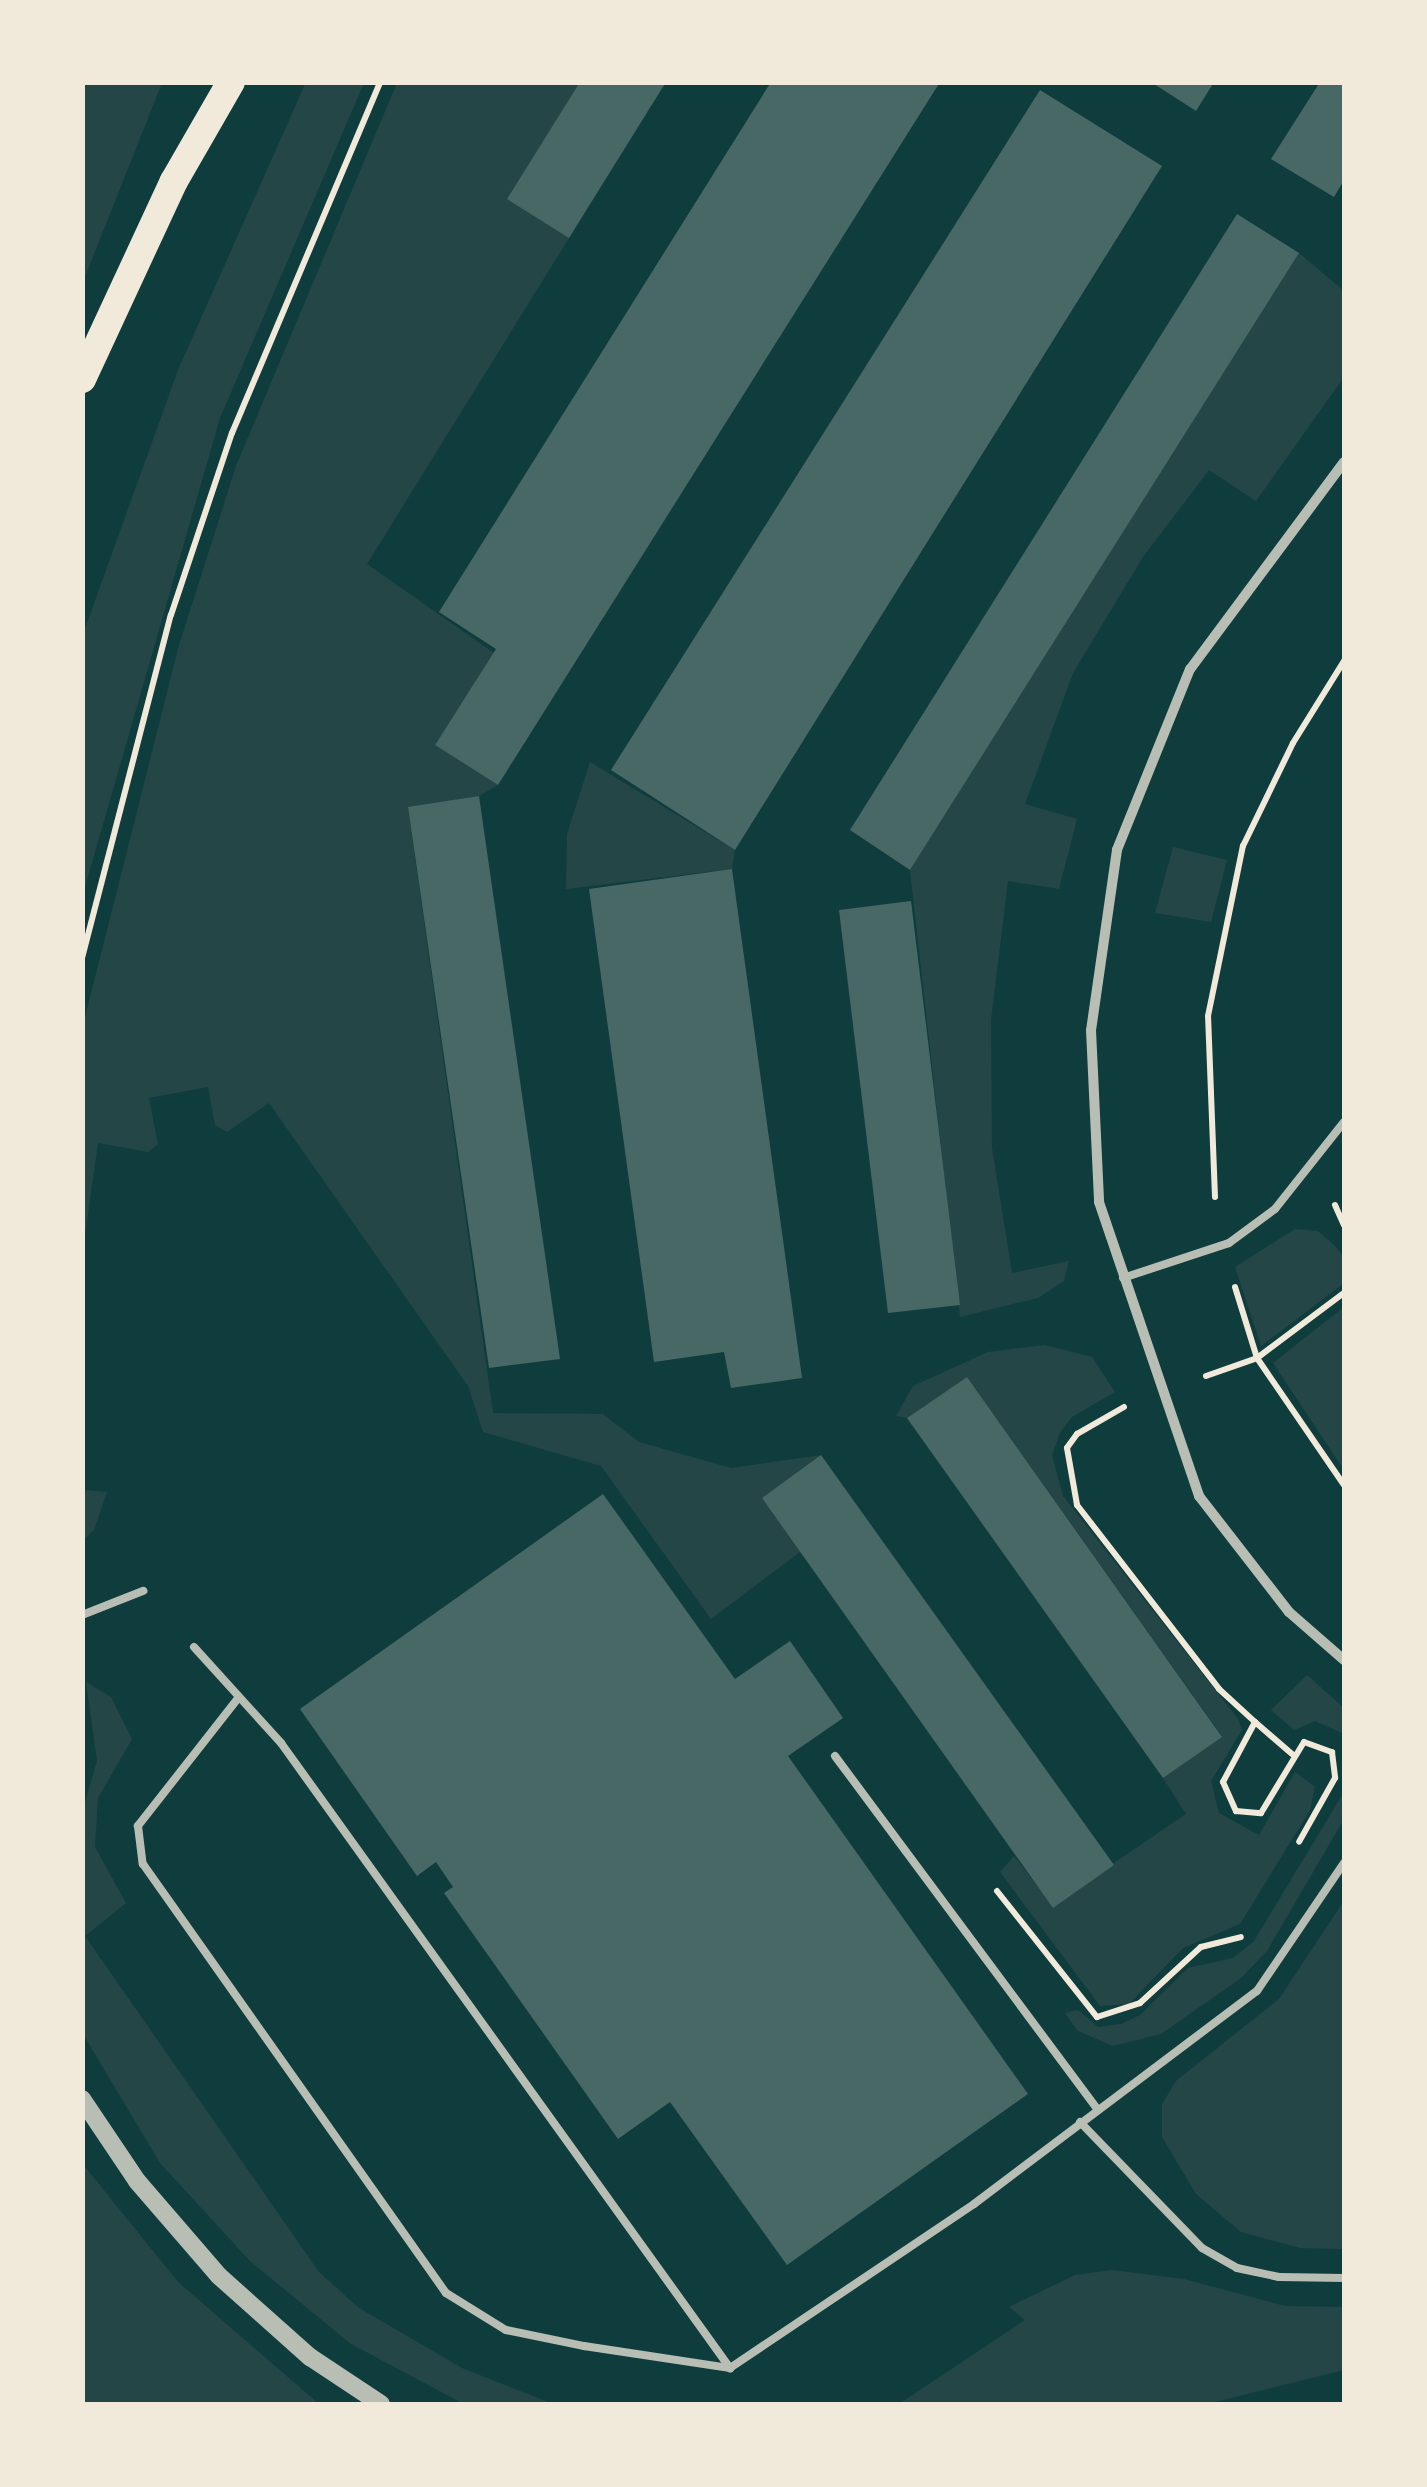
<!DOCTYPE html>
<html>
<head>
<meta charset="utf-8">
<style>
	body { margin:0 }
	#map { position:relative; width:1427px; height:2487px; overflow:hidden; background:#0f3d3e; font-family:"Fira Sans",sans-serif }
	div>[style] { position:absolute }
	.green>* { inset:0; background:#244646 }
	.building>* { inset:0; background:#486865 }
	.path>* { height:6px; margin:-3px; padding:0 3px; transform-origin:3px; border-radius:3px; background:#f1e9da }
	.service>* { height:8px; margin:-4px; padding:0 4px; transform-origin:4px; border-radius:4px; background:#b8beb3 }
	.minor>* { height:10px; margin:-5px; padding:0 5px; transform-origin:5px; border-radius:5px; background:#b8beb3 }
	.tertiary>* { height:18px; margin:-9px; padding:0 9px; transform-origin:9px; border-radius:9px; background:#b8beb3 }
	.trunk>* { height:28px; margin:-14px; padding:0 14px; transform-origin:14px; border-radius:14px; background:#f1e9da }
	span { translate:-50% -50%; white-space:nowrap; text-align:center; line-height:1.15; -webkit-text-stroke:8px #f1e9da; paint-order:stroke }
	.frame { position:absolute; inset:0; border:85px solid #f1e9da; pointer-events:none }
</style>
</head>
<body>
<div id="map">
	<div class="green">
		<i style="clip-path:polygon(83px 82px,162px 83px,83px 282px,82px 83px)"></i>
		<i style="clip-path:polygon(306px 82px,364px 83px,220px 418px,83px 894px,83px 634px,178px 370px)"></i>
		<i style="clip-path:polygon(397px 83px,580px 83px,569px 238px,367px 564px,494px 653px,435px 745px,498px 785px,479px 796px,408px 808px,493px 1413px,603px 1414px,639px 1442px,731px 1468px,821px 1455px,800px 1552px,711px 1619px,601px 1466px,483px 1432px,468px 1386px,269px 1103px,227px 1132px,215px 1125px,208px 1087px,149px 1098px,158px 1144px,148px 1152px,98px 1143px,83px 1249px,83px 1025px,179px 645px,236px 466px)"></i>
		<i style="clip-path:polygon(1299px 253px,1344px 291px,1344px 377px,1256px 501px,1209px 470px,1143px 557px,1073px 673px,1025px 804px,1077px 819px,1059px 889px,1008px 881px,991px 1020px,992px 1148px,1012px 1273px,1069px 1261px,1064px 1281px,1038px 1298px,960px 1317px,910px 870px)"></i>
		<i style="clip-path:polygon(590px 762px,735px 850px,732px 869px,566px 889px,567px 834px)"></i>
		<i style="clip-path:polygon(1173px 847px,1227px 860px,1211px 922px,1155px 913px)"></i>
		<i style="clip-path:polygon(1295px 1229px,1318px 1231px,1335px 1246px,1344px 1257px,1344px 1283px,1261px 1346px,1235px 1267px)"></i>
		<i style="clip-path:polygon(1344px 1307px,1344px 1470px,1273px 1363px)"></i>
		<i style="clip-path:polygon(1045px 1345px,1092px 1357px,1115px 1392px,1072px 1417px,1060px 1433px,1052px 1455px,1063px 1496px,1238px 1719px,1242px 1730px,1211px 1781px,1219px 1813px,1259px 1835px,1295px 1772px,1315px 1787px,1310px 1810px,1240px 1924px,1183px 1948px,1129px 2004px,1100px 2006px,1000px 1872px,1014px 1856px,1052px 1905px,1186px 1814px,1163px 1778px,1222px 1736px,967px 1377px,907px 1418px,896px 1416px,913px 1386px,988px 1352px)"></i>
		<i style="clip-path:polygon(83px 1490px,107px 1492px,94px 1530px,83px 1540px)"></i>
		<i style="clip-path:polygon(1307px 1675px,1344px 1708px,1344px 1734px,1315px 1721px,1294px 1730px,1271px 1710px)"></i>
		<i style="clip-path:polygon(86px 1682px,111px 1697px,132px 1739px,98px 1798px,95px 1847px,126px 1903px,85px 1936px,319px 2272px,359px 2308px,462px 2368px,553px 2404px,464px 2404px,351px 2344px,250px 2261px,160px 2163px,83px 2034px,83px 1809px,97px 1761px)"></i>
		<i style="clip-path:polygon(1344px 1792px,1344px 1819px,1267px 1951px,1241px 1978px,1161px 2034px,1113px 2046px,1078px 2031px,1065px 2013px,1078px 2010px,1098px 2027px,1121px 2024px,1140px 2015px,1188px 1968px,1233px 1958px,1254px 1941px)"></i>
		<i style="clip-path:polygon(1344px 1901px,1344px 2249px,1300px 2248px,1241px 2232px,1196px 2194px,1162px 2137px,1162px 2104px,1176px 2081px,1279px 1999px)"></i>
		<i style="clip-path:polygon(82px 2163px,178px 2282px,319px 2404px,83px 2404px)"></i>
		<i style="clip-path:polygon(1112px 2270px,1184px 2279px,1285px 2306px,1344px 2307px,1344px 2370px,1207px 2404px,899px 2404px,1025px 2320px,1009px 2307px,1075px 2275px)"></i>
	</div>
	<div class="building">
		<i style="clip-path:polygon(580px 82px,666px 82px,569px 238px,507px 199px)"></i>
		<i style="clip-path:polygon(771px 82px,940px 82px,498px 785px,435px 745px,496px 649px,439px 612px)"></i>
		<i style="clip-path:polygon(1151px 82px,1214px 82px,1196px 111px)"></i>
		<i style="clip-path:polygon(1320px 82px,1344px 82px,1344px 180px,1334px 197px,1271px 159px)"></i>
		<i style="clip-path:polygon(1040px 90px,1162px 166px,735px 850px,611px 770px)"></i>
		<i style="clip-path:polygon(1237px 214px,1299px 253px,910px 870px,850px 830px)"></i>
		<i style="clip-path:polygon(479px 796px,560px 1359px,489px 1368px,408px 807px)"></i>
		<i style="clip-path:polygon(732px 869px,802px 1378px,731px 1388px,724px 1352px,654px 1362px,589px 889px)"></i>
		<i style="clip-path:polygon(911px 901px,960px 1305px,888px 1313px,839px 910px)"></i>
		<i style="clip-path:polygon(967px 1377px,1222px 1737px,1163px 1778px,907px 1418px)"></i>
		<i style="clip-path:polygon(821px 1455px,1114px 1865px,1053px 1908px,762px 1498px)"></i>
		<i style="clip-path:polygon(603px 1494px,735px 1679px,790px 1641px,843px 1718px,788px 1756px,1028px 2094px,787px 2265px,670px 2102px,618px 2139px,444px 1893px,453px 1887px,436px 1862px,417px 1876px,300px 1709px)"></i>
	</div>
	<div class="path">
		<i style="left:82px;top:958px;width:354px;rotate:-75.5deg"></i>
		<i style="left:171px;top:615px;width:192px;rotate:-71.5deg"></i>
		<i style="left:232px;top:433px;width:381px;rotate:-67.1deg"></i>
		<i style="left:1215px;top:1197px;width:181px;rotate:-92.2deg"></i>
		<i style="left:1208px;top:1016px;width:174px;rotate:-78.4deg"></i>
		<i style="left:1243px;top:846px;width:114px;rotate:-64.1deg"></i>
		<i style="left:1293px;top:743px;width:97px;rotate:-58.1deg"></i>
		<i style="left:1335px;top:1205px;width:22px;rotate:66deg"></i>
		<i style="left:1235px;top:1287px;width:74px;rotate:72.8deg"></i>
		<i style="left:1257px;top:1358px;width:154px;rotate:55.6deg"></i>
		<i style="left:1206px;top:1376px;width:54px;rotate:-19.4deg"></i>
		<i style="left:1257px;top:1358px;width:109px;rotate:-36.8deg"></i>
		<i style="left:1124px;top:1407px;width:54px;rotate:150.1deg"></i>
		<i style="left:1077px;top:1434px;width:17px;rotate:126deg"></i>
		<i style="left:1067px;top:1448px;width:58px;rotate:80deg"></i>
		<i style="left:1077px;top:1505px;width:232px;rotate:52.3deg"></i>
		<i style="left:1219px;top:1689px;width:49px;rotate:42.5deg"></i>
		<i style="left:1255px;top:1722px;width:68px;rotate:118.1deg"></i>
		<i style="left:1223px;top:1782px;width:32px;rotate:66deg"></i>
		<i style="left:1236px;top:1811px;width:25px;rotate:5deg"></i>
		<i style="left:1261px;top:1813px;width:83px;rotate:-58.8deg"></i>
		<i style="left:1304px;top:1742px;width:30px;rotate:20deg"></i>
		<i style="left:1332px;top:1752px;width:26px;rotate:83deg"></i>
		<i style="left:1335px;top:1778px;width:73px;rotate:119.4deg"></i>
		<i style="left:1255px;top:1722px;width:49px;rotate:40.9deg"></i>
		<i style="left:997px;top:1891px;width:161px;rotate:51.6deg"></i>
		<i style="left:1097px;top:2017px;width:45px;rotate:-18deg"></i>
		<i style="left:1140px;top:2003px;width:83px;rotate:-42.6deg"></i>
		<i style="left:1201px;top:1947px;width:41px;rotate:-14deg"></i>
	</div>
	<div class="service">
		<i style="left:1123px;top:1278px;width:112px;rotate:-18.3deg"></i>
		<i style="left:1229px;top:1243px;width:57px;rotate:-36.5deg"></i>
		<i style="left:1275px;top:1209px;width:111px;rotate:-51.6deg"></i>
		<i style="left:82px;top:1615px;width:66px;rotate:-21.5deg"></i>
		<i style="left:194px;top:1647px;width:130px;rotate:47.8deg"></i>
		<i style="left:281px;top:1743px;width:770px;rotate:54.31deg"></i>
		<i style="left:239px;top:1697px;width:164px;rotate:128.1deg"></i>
		<i style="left:138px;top:1826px;width:38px;rotate:83deg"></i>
		<i style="left:143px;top:1864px;width:525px;rotate:54.77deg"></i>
		<i style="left:446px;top:2293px;width:70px;rotate:31.7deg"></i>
		<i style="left:506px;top:2330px;width:80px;rotate:11.6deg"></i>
		<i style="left:584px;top:2346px;width:148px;rotate:8.6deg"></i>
		<i style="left:730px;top:2368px;width:294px;rotate:-33.9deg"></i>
		<i style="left:974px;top:2204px;width:354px;rotate:-37deg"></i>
		<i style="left:1257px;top:1991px;width:155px;rotate:-55.8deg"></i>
		<i style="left:835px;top:1756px;width:440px;rotate:53.4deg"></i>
		<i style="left:1080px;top:2122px;width:175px;rotate:45.9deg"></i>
		<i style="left:1202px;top:2248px;width:40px;rotate:29.7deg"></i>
		<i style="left:1237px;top:2268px;width:43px;rotate:12.1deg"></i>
		<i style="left:1279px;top:2277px;width:65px;rotate:0.9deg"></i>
	</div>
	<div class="minor">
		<i style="left:1344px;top:462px;width:258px;rotate:126.6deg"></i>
		<i style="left:1190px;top:669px;width:195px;rotate:112deg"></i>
		<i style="left:1117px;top:850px;width:182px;rotate:98.2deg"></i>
		<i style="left:1091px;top:1030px;width:172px;rotate:87.3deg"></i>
		<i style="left:1099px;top:1202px;width:311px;rotate:71.2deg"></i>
		<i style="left:1199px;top:1496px;width:147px;rotate:52.2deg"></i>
		<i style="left:1289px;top:1612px;width:73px;rotate:41.1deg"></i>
	</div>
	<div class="tertiary">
		<i style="left:82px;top:2099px;width:99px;rotate:56.1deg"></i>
		<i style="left:137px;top:2181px;width:125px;rotate:49.2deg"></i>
		<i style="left:219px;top:2276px;width:122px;rotate:41.7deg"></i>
		<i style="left:310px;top:2357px;width:85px;rotate:33.5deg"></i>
	</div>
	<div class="trunk">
		<i style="left:82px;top:379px;width:218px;rotate:-65.1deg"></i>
		<i style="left:174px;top:181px;width:114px;rotate:-60.1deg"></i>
	</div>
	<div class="frame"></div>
</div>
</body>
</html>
